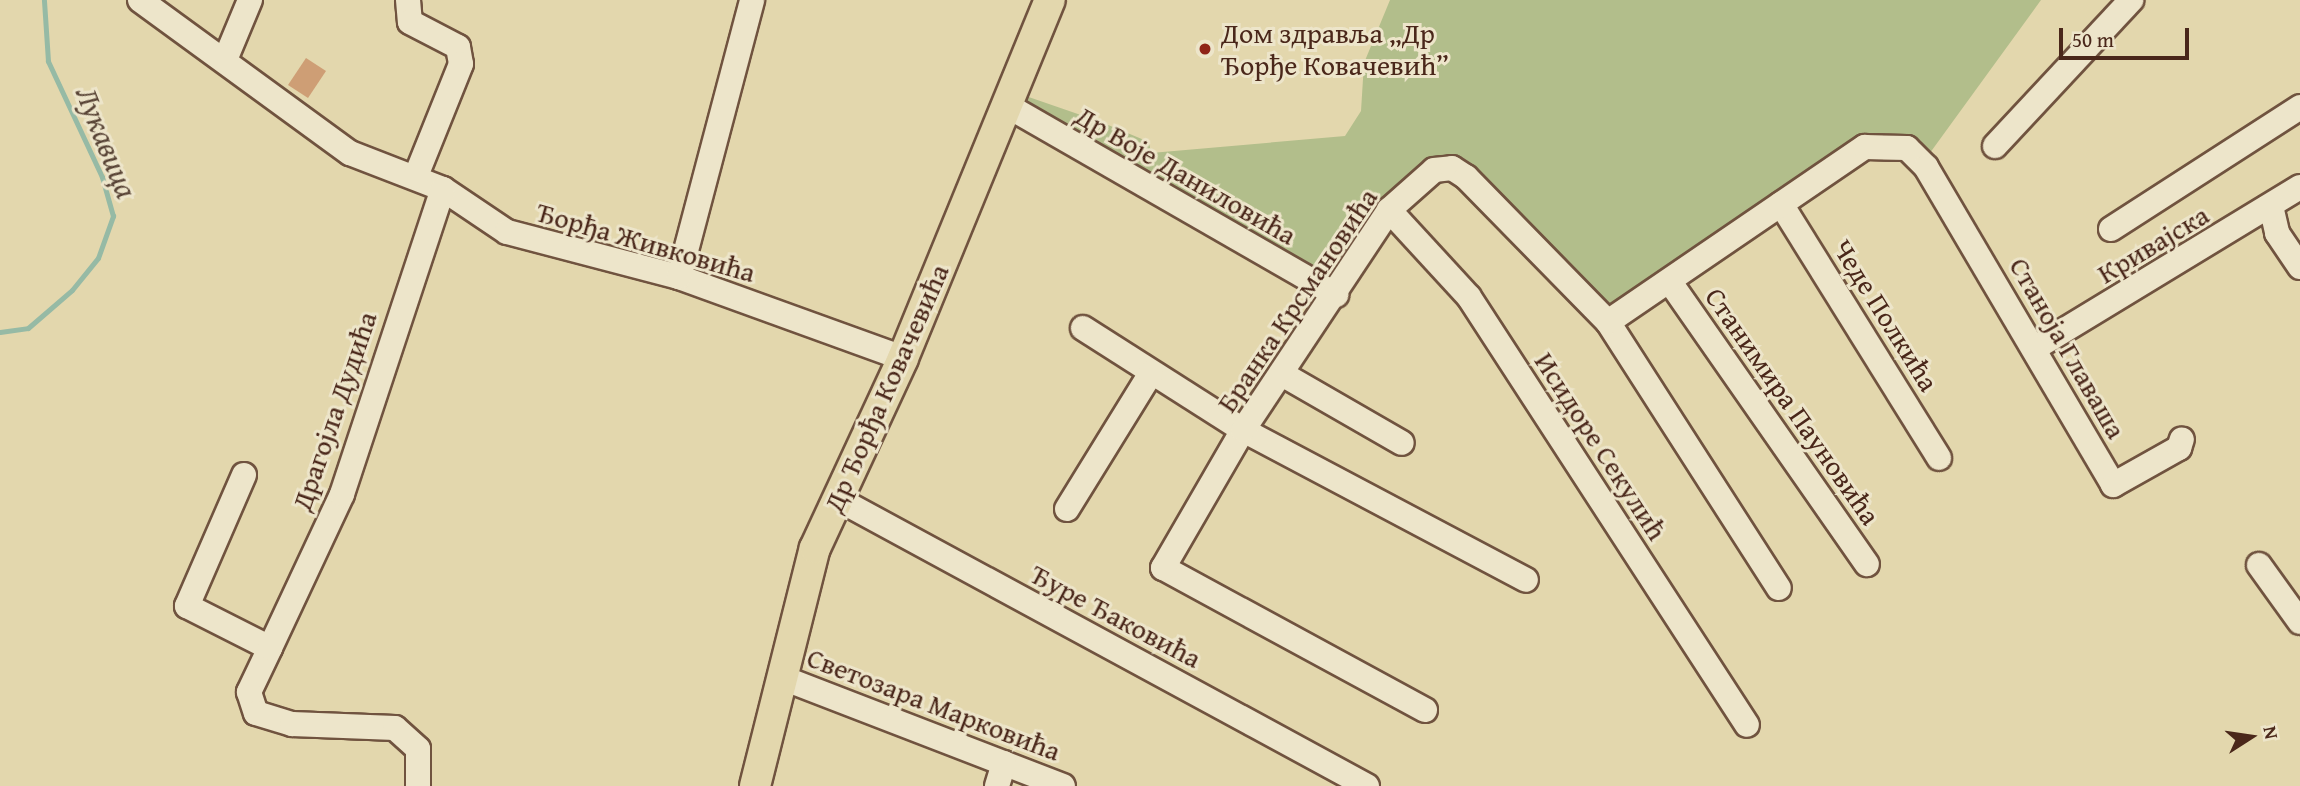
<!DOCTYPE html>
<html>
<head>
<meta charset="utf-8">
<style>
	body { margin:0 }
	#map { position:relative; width:2300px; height:786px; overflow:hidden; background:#e3d7ad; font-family:"Gentium Book Plus",serif }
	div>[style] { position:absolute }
	.green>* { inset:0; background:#b2be8b }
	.stream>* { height:5px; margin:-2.5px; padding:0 2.5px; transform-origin:2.5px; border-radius:2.5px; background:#96baa5 }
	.building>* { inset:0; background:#ce9e75 }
	.roads { filter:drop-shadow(2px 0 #70533f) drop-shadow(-2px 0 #70533f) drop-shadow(0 2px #70533f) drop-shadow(0 -2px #70533f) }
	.minor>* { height:24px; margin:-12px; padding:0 12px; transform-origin:12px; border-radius:12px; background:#ede5ca }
	.major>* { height:30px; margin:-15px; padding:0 15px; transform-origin:15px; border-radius:15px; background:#e3d7ad }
	.dots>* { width:19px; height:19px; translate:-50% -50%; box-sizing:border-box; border:4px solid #ede5ca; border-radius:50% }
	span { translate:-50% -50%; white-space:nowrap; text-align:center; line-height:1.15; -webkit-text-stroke:6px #ede5ca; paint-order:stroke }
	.poi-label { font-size:28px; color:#4a271a }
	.left { translate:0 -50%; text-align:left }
	.street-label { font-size:28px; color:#4a271a }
	.water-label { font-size:30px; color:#594436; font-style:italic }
	.north { position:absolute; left:2216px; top:702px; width:70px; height:70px; -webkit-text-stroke:5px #ede5ca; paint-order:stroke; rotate:78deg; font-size:19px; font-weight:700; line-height:28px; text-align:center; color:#4a271a }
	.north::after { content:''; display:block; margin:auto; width:24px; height:32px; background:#4a271a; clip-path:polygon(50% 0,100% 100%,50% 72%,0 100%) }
	.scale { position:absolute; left:2059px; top:28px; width:130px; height:32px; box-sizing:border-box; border:4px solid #4a271a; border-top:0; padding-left:9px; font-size:21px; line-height:24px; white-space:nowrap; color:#4a271a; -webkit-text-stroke:5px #ede5ca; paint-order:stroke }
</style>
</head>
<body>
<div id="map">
	<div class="green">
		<i style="clip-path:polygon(1390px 0,2041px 0,1927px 157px,1907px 138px,1866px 137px,1608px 312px,1452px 158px,1337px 286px,1016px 104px,1020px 94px,1101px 122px,1149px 142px,1151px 153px,1345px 136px,1361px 111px,1364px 63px)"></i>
	</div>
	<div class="stream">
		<i style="left:0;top:332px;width:28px;rotate:-8deg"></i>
		<i style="left:28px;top:328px;width:58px;rotate:-40.8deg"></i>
		<i style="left:72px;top:290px;width:41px;rotate:-50.9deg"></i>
		<i style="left:98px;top:258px;width:45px;rotate:-70.3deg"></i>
		<i style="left:113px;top:216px;width:41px;rotate:-105.8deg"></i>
		<i style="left:102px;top:177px;width:128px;rotate:-115deg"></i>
		<i style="left:48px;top:61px;width:61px;rotate:-93.8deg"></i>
	</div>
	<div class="building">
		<i style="clip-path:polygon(306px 58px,326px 71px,308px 98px,288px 85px)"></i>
	</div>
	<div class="roads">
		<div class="minor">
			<i style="left:140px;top:0;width:260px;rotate:36.1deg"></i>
			<i style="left:350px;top:153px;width:100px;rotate:21.2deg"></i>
			<i style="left:443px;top:189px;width:77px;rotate:33.9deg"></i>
			<i style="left:507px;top:232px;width:178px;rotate:14.7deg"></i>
			<i style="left:679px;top:277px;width:238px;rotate:19.9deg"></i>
			<i style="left:408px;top:0;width:22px;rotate:85deg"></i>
			<i style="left:410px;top:22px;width:54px;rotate:27.5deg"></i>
			<i style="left:458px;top:47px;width:17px;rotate:80deg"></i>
			<i style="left:461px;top:64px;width:121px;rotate:111.9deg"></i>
			<i style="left:225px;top:60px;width:65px;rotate:-67.4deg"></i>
			<i style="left:1006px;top:105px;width:381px;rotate:29.9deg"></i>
			<i style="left:1995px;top:146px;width:200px;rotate:-47deg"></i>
			<i style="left:1781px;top:204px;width:299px;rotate:58.1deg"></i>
			<i style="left:2271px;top:206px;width:28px;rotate:77deg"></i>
			<i style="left:2277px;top:233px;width:41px;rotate:55.9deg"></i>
			<i style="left:1389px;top:210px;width:118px;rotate:47.4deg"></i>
			<i style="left:1469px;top:297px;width:510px;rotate:56.99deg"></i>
			<i style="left:2111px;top:229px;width:225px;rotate:-32.8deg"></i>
			<i style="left:679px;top:277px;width:286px;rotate:-75.2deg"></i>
			<i style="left:1670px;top:282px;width:344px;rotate:55.1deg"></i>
			<i style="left:1608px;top:322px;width:316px;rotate:57.3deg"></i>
			<i style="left:1083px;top:328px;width:190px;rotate:32.5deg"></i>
			<i style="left:1243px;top:430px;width:320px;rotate:27.9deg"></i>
			<i style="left:2035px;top:348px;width:310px;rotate:-31.3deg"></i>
			<i style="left:1282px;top:374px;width:138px;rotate:29.9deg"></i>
			<i style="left:244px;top:475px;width:143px;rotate:113.5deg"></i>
			<i style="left:187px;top:606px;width:93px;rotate:26.8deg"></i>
			<i style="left:270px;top:648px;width:49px;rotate:115.5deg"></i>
			<i style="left:249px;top:692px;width:22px;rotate:72deg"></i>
			<i style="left:256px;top:713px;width:38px;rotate:17deg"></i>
			<i style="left:292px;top:724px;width:103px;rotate:2.2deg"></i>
			<i style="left:395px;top:728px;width:31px;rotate:42deg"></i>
			<i style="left:418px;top:749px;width:37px;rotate:90deg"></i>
			<i style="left:836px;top:498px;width:604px;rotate:28.47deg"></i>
			<i style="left:1067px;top:509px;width:160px;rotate:-58.3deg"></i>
			<i style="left:2259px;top:565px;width:70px;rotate:54.3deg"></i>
			<i style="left:270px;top:648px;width:170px;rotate:-64.9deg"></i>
			<i style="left:342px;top:494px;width:321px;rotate:-71.7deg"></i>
			<i style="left:783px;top:678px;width:300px;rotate:21.1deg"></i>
			<i style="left:1425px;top:710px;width:298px;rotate:-151.5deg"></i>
			<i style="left:1163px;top:568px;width:160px;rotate:-59.9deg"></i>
			<i style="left:1243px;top:430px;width:264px;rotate:-56.4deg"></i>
			<i style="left:1389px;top:210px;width:60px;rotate:-41.6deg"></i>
			<i style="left:1434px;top:170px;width:18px;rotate:-6deg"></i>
			<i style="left:1452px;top:168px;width:17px;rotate:33deg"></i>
			<i style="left:1466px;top:177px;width:203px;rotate:45.6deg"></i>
			<i style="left:1608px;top:322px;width:311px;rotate:-34.3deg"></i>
			<i style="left:1865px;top:147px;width:42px;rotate:1.4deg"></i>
			<i style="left:1907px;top:148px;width:27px;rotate:45deg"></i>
			<i style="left:1926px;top:167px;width:369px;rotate:59.5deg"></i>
			<i style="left:2113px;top:485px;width:76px;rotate:-29.3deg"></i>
			<i style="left:2179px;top:448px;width:9px;rotate:-72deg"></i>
			<i style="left:997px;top:786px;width:24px;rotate:-73deg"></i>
		</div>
		<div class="major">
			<i style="left:755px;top:786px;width:245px;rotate:-75.9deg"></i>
			<i style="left:815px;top:548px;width:209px;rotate:-65.1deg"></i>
			<i style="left:903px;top:358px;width:387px;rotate:-67.7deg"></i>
		</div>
	</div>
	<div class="dots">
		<i style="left:1205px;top:49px;background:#8f2418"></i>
	</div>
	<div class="poi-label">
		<span class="left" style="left:1221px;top:49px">Дом здравља „Др<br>Ђорђе Ковачевић”</span>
	</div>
	<div class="street-label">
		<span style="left:1186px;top:175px;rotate:30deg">Др Воје Даниловића</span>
		<span style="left:646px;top:242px;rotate:16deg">Ђорђа Живковића</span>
		<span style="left:2153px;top:244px;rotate:-31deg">Кривајска</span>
		<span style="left:1297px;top:300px;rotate:-56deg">Бранка Крсмановића</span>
		<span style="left:1886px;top:315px;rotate:58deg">Чеде Полкића</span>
		<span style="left:2068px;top:348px;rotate:60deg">Станоја Главаша</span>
		<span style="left:886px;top:388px;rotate:-66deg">Др Ђорђа Ковачевића</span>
		<span style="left:1793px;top:406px;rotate:55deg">Станимира Пауновића</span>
		<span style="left:334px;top:411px;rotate:-71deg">Драгојла Дудића</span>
		<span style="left:1601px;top:446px;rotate:57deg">Исидоре Секулић</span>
		<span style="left:1116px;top:616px;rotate:28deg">Ђуре Ђаковића</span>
		<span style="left:934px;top:704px;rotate:21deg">Светозара Марковића</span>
	</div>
	<div class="water-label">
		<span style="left:107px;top:142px;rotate:68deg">Лукавица</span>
	</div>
	<div class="north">N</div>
	<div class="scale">50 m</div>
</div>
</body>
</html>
